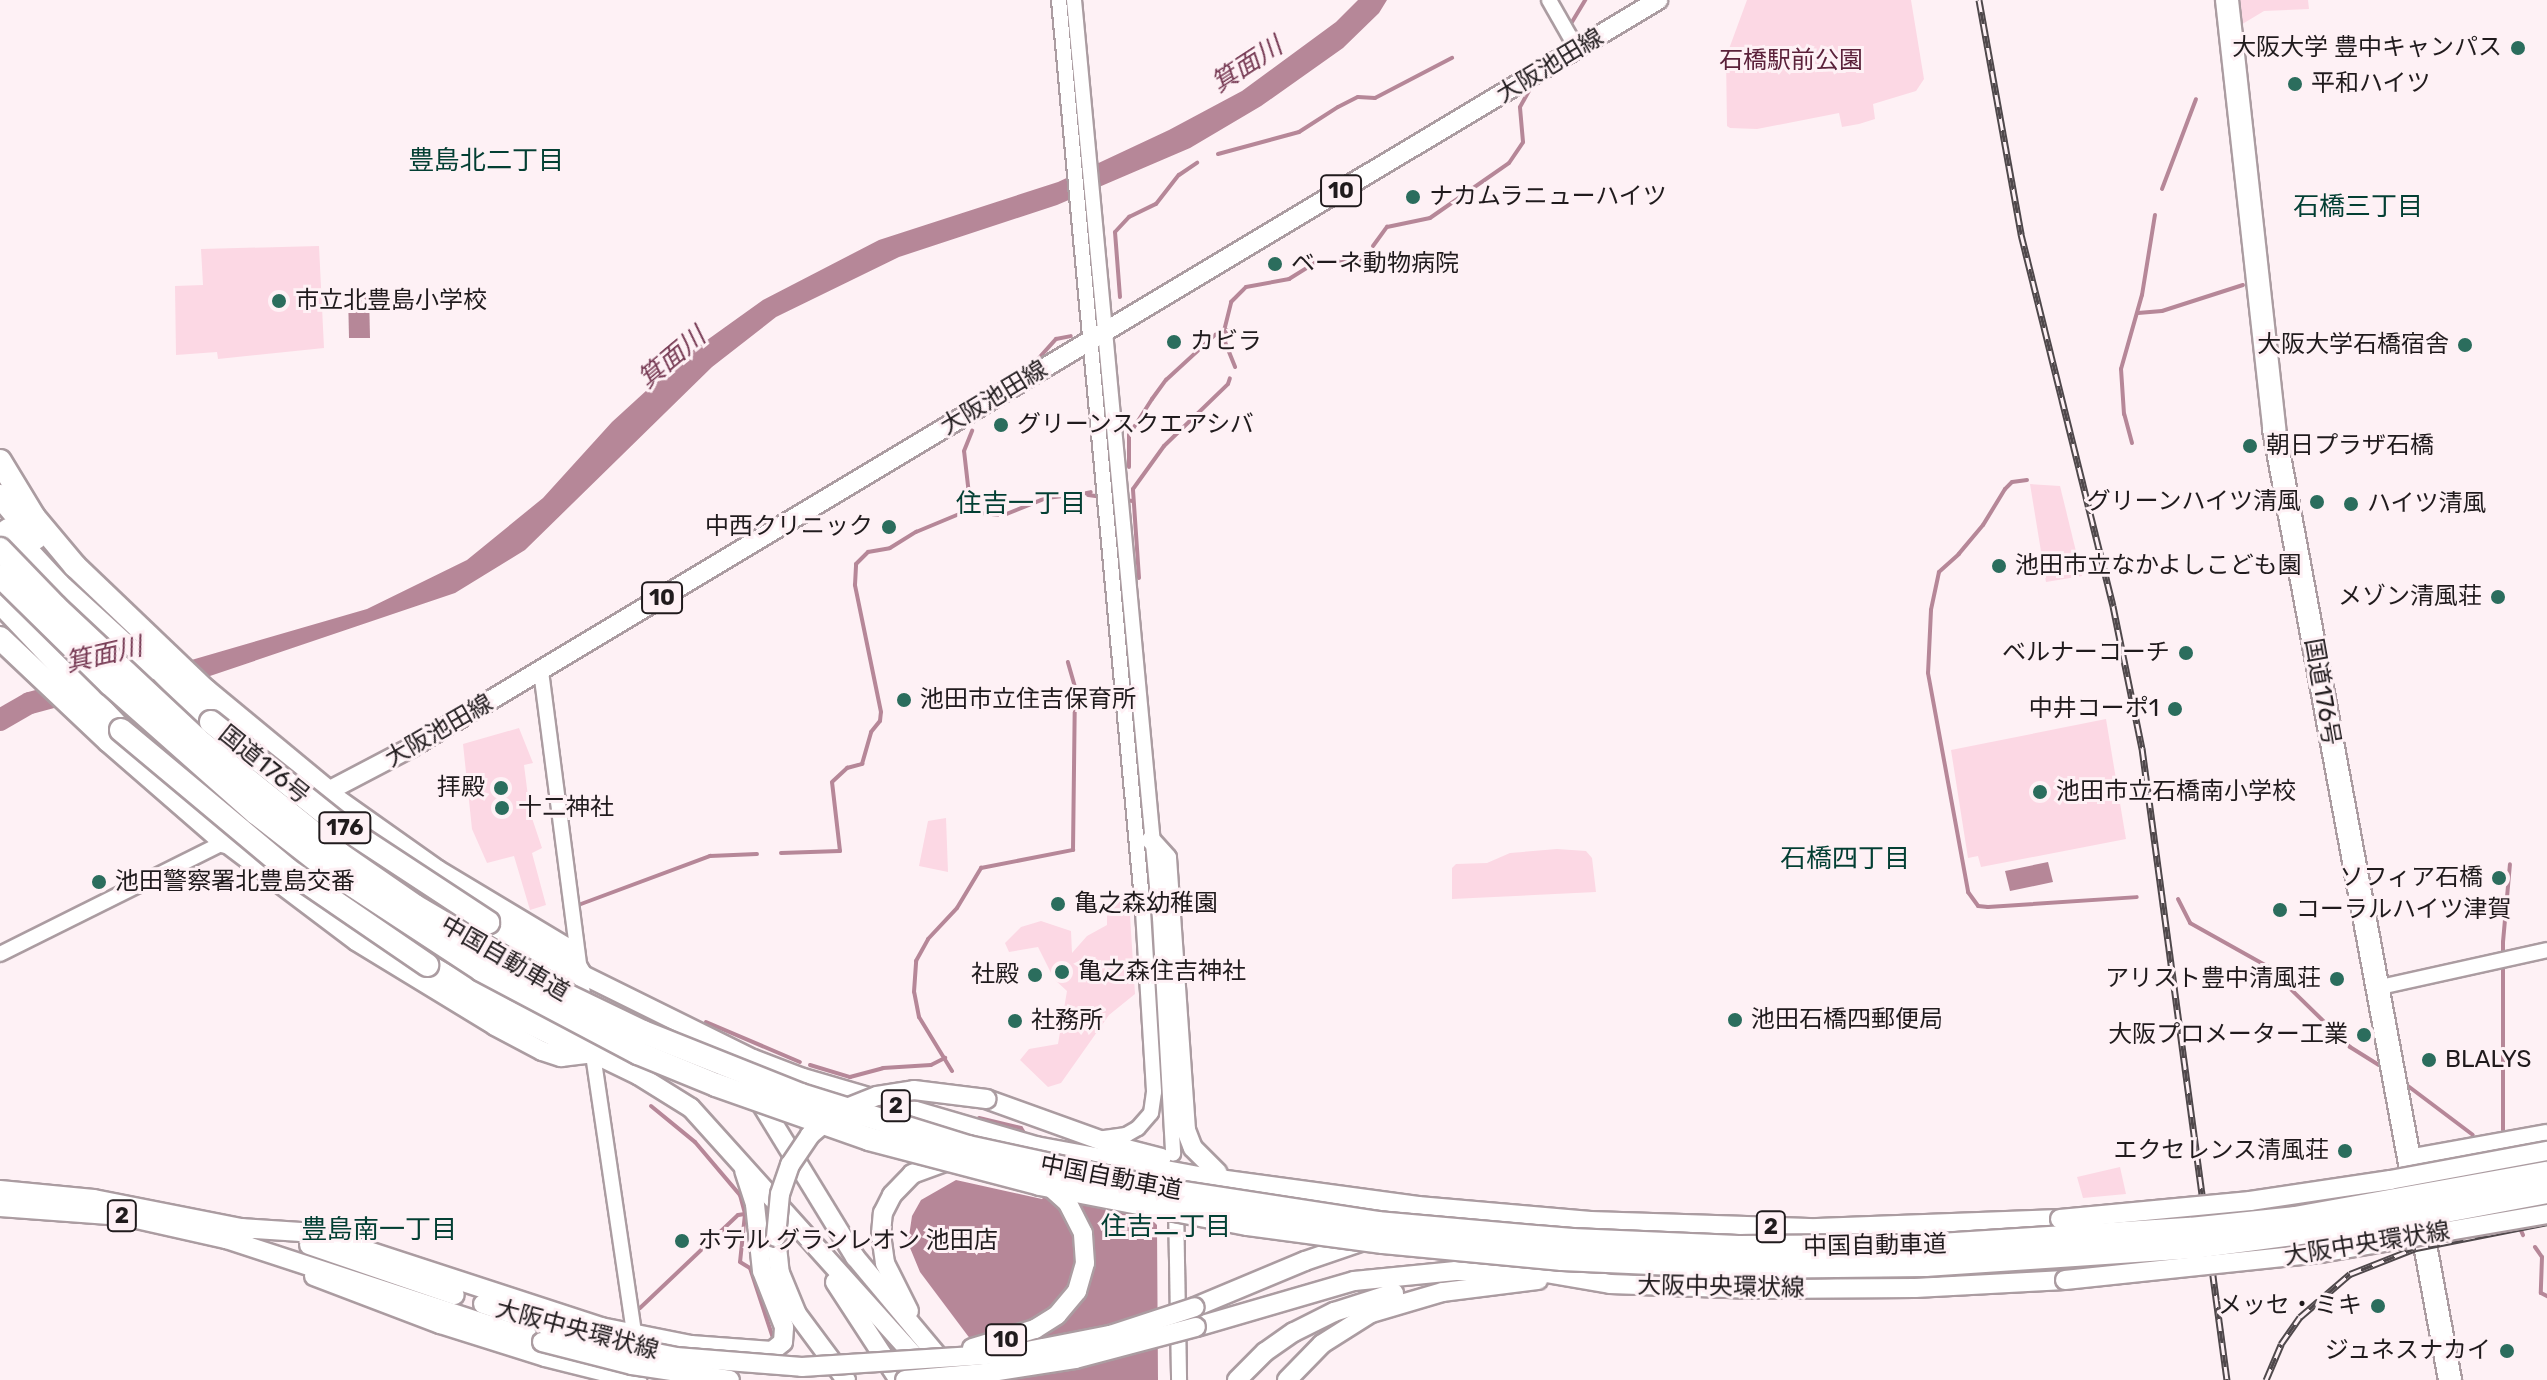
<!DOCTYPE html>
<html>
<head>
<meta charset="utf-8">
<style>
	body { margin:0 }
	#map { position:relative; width:2547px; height:1380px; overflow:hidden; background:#fef1f5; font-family:Rubik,"Noto Sans JP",sans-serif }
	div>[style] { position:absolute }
	.green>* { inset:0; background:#fcd8e4 }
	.water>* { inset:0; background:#b68798 }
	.stream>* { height:4px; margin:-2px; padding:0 2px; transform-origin:2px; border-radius:2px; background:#b68798 }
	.river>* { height:22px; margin:-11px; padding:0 11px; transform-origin:11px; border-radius:11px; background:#b68798 }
	.roads { filter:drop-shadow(2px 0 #ab9ca1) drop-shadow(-2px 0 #ab9ca1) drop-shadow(0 2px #ab9ca1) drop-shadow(0 -2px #ab9ca1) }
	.minor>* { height:14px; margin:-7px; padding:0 7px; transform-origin:7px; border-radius:7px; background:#fff }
	.major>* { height:18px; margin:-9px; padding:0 9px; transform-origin:9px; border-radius:9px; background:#fff }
	.highway>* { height:22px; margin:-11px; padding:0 11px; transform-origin:11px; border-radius:11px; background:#fff }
	.rail>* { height:7px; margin-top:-3.5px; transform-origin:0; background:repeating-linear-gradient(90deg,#fef1f5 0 12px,#4f484b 0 24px); box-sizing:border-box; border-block:2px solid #4f484b }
	.bridges { filter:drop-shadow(2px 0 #ab9ca1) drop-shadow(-2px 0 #ab9ca1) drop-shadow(0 2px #ab9ca1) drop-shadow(0 -2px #ab9ca1) }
	.major-bridge>* { height:18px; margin:-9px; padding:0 9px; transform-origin:9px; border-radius:9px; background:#fff }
	.highway-bridge>* { height:22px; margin:-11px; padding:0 11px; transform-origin:11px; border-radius:11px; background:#fff }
	.dots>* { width:22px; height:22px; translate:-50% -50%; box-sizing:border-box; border:4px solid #fef1f5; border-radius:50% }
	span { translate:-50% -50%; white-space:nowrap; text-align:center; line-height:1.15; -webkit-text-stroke:6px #fef1f5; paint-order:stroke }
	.shield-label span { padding:2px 6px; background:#fef1f5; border:2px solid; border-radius:6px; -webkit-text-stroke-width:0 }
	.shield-label { font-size:22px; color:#201b1d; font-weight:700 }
	.poi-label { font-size:24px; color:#201b1d }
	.right { translate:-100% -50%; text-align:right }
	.left { translate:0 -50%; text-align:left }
	.park-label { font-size:24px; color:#5b213a }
	.street-label { font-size:24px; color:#201b1d }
	.water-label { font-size:26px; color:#753852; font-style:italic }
	.neighbourhood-label { font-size:26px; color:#033f33 }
</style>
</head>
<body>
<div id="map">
	<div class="green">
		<i style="clip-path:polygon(1747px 0,1911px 0,1924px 79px,1916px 91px,1873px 104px,1875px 119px,1859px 124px,1842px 127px,1839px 113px,1757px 129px,1730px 128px,1727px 126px,1726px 57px)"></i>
		<i style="clip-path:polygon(2237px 0,2308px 0,2309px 9px,2264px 11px,2239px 26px)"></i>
		<i style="clip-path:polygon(319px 246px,324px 348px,218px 359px,217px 352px,176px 355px,175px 286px,203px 285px,201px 249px)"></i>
		<i style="clip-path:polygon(2030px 484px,2060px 486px,2082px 576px,2046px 582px)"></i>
		<i style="clip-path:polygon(2106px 719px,2126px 839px,1981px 867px,1978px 856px,1968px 858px,1951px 750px)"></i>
		<i style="clip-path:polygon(519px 728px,533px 763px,524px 765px,530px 812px,542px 848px,532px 853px,546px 905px,530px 910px,514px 856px,487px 863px,472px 829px,463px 744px)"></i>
		<i style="clip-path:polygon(946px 818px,948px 872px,919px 866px,928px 821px)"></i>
		<i style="clip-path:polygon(1557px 849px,1586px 851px,1592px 858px,1596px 892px,1452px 899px,1452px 868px,1456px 864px,1487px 863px,1510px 853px)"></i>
		<i style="clip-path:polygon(1126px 894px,1129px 900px,1135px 994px,1109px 1015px,1061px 1083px,1048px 1087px,1020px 1060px,1029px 1049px,1058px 1044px,1067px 991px,1054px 979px,1038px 947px,1009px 952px,1005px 943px,1021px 927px,1041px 921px,1071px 931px,1072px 953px,1087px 936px,1107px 925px,1107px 916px)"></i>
		<i style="clip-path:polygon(2120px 1167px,2126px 1194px,2083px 1198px,2077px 1177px)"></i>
	</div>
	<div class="water">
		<i style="clip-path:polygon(1358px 0,1387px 0,1379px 13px,1343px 48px,1261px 106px,1190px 148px,1057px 205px,899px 257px,776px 317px,712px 367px,525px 550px,455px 593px,207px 677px,188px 661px,367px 609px,467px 560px,543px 498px,612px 422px,682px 358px,763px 300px,879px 240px,1058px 182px,1169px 130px,1242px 91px,1336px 22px)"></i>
		<i style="clip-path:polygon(348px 293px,369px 293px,370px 338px,349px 338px)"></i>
		<i style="clip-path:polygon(2048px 862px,2053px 882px,2010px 891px,2005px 871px)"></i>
		<i style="clip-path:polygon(956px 1180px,1042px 1199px,1055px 1183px,1126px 1194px,1157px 1225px,1158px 1380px,1001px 1380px,920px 1272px,908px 1243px,912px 1216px,921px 1200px)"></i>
	</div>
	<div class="stream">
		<i style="left:1572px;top:22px;width:26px;rotate:-59deg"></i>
		<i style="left:1218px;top:154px;width:84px;rotate:-15.2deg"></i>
		<i style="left:1299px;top:132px;width:46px;rotate:-32.7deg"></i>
		<i style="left:1338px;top:107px;width:22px;rotate:-27deg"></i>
		<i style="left:1358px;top:97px;width:17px;rotate:3deg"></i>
		<i style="left:1375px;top:98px;width:87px;rotate:-27.5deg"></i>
		<i style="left:2162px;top:189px;width:96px;rotate:-69.3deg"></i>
		<i style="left:1373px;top:246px;width:24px;rotate:-54deg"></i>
		<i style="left:1387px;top:227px;width:44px;rotate:-11.8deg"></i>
		<i style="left:1430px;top:218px;width:96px;rotate:-34.8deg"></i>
		<i style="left:1509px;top:163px;width:25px;rotate:-56deg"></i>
		<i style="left:1523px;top:142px;width:35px;rotate:-95deg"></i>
		<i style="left:1520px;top:107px;width:18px;rotate:-61deg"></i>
		<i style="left:1120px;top:297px;width:65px;rotate:-94.4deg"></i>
		<i style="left:1115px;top:232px;width:21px;rotate:-47deg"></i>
		<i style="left:1129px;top:217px;width:30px;rotate:-26deg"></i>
		<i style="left:1156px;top:204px;width:37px;rotate:-52deg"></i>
		<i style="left:1179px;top:175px;width:22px;rotate:-34deg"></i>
		<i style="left:2138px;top:313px;width:24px;rotate:-5deg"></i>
		<i style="left:2162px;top:311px;width:85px;rotate:-17.8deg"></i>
		<i style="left:1227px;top:330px;width:12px;rotate:99deg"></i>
		<i style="left:1225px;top:342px;width:27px;rotate:68deg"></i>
		<i style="left:1224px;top:331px;width:30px;rotate:-76deg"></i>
		<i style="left:1231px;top:302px;width:21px;rotate:-45deg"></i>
		<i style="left:1246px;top:287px;width:44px;rotate:-10.5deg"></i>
		<i style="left:1289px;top:279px;width:31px;rotate:-32deg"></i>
		<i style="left:1315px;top:263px;width:44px;rotate:-3.9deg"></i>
		<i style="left:1359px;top:260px;width:13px;rotate:-39deg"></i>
		<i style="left:1038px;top:359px;width:27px;rotate:-48deg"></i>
		<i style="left:1056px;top:339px;width:15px;rotate:-11deg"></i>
		<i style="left:2132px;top:443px;width:30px;rotate:-105deg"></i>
		<i style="left:2124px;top:414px;width:45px;rotate:-93.8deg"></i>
		<i style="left:2121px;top:369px;width:77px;rotate:-74.2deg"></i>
		<i style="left:2142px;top:295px;width:81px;rotate:-80.8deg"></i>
		<i style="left:1129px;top:467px;width:32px;rotate:-90deg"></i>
		<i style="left:1129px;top:435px;width:43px;rotate:-57.4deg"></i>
		<i style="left:1152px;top:399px;width:24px;rotate:-54deg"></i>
		<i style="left:1166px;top:380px;width:67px;rotate:-42.6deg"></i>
		<i style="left:2027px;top:480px;width:15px;rotate:172deg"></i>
		<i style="left:2012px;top:482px;width:10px;rotate:135deg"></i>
		<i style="left:2005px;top:489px;width:42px;rotate:121.4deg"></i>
		<i style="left:1983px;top:525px;width:38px;rotate:130deg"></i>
		<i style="left:1959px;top:554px;width:27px;rotate:138deg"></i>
		<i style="left:1939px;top:572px;width:39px;rotate:102deg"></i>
		<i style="left:1931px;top:610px;width:63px;rotate:92.7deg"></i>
		<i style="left:1928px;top:673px;width:223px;rotate:79.6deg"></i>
		<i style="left:1968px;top:892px;width:17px;rotate:54deg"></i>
		<i style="left:1978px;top:906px;width:10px;rotate:6deg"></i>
		<i style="left:1988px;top:907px;width:149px;rotate:-3.8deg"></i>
		<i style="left:1077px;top:495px;width:14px;rotate:-12deg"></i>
		<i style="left:1088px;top:495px;width:45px;rotate:7.6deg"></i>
		<i style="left:971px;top:512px;width:61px;rotate:-96.5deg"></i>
		<i style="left:964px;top:451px;width:22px;rotate:-68deg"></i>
		<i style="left:1139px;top:578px;width:89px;rotate:-93.9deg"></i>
		<i style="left:1133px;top:489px;width:53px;rotate:-54.2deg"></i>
		<i style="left:1164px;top:446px;width:89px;rotate:-44.1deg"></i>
		<i style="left:1228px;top:384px;width:6px;rotate:-72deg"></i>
		<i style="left:781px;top:853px;width:59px;rotate:-1.9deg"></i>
		<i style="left:840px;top:851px;width:69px;rotate:-96.6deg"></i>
		<i style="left:832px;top:782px;width:21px;rotate:-43deg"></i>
		<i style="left:847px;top:768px;width:16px;rotate:-15deg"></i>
		<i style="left:862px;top:764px;width:33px;rotate:-74deg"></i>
		<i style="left:871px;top:732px;width:14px;rotate:-51deg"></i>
		<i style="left:880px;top:721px;width:9px;rotate:-84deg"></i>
		<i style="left:881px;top:712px;width:130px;rotate:-101.6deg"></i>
		<i style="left:855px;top:585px;width:21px;rotate:-87deg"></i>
		<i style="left:856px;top:564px;width:17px;rotate:-45deg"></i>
		<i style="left:868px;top:552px;width:22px;rotate:-10deg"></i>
		<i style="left:890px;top:548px;width:31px;rotate:-32deg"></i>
		<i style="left:916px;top:532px;width:52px;rotate:-22.6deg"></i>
		<i style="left:964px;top:512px;width:40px;rotate:4.3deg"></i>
		<i style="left:1004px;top:515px;width:45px;rotate:-22deg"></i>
		<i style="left:1046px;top:498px;width:17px;rotate:-7deg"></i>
		<i style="left:2178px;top:899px;width:27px;rotate:63deg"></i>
		<i style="left:2190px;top:923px;width:88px;rotate:29.2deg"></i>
		<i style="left:2267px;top:966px;width:116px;rotate:44.3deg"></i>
		<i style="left:2350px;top:1047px;width:34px;rotate:32deg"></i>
		<i style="left:581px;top:904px;width:138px;rotate:-20.4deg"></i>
		<i style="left:710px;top:856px;width:47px;rotate:-2.4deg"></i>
		<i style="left:706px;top:1022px;width:102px;rotate:23.1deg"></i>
		<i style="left:810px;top:1065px;width:42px;rotate:16.7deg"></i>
		<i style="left:850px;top:1077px;width:34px;rotate:-15deg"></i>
		<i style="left:883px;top:1068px;width:48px;rotate:-3.6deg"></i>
		<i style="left:931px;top:1065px;width:16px;rotate:-27deg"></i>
		<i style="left:952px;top:1071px;width:63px;rotate:-121.4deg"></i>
		<i style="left:919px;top:1017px;width:25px;rotate:-101deg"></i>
		<i style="left:914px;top:992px;width:31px;rotate:-86deg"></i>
		<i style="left:916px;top:961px;width:25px;rotate:-61deg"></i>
		<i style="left:928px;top:939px;width:42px;rotate:-46.9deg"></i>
		<i style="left:957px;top:908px;width:47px;rotate:-59deg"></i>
		<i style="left:981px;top:868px;width:94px;rotate:-11.1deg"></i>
		<i style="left:1073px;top:850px;width:163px;rotate:-89.3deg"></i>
		<i style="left:1075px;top:687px;width:26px;rotate:-106deg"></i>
		<i style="left:2408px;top:1086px;width:81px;rotate:37deg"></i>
		<i style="left:651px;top:1106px;width:57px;rotate:39.3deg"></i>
		<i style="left:695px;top:1142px;width:70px;rotate:49.7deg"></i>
		<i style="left:740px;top:1195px;width:20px;rotate:75deg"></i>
		<i style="left:745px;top:1214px;width:48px;rotate:95.9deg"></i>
		<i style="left:740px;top:1262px;width:12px;rotate:31deg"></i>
		<i style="left:750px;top:1268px;width:74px;rotate:71.8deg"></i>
		<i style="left:979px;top:1118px;width:43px;rotate:13.4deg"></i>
		<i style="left:1021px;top:1128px;width:9px;rotate:58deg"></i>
		<i style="left:2503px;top:1130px;width:188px;rotate:-90deg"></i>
		<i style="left:2503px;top:942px;width:78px;rotate:-84.9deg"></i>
		<i style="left:2519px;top:1226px;width:10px;rotate:66deg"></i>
		<i style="left:2535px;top:1247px;width:12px;rotate:55deg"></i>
		<i style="left:2542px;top:1257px;width:36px;rotate:92deg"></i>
		<i style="left:2541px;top:1293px;width:7px;rotate:27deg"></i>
		<i style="left:640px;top:1308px;width:135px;rotate:-43.5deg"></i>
		<i style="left:738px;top:1215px;width:7px;rotate:-8deg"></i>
	</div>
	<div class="river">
		<i style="left:0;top:720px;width:34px;rotate:-30deg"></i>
		<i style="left:30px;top:703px;width:96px;rotate:-15deg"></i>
	</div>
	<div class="roads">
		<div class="minor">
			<i style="left:1059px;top:0;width:915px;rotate:84.73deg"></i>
			<i style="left:1143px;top:911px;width:181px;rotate:86.5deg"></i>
			<i style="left:1154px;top:1092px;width:21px;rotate:98deg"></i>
			<i style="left:1151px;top:1113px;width:20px;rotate:131deg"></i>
			<i style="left:1138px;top:1128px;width:14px;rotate:150deg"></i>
			<i style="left:1126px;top:1135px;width:29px;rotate:172deg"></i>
			<i style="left:1074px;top:0;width:922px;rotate:84.65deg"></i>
			<i style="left:1160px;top:918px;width:236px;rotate:86.8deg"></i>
			<i style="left:1549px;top:0;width:56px;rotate:60.3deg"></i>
			<i style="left:541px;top:671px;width:340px;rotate:82.6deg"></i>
			<i style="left:0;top:954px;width:251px;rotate:-26.5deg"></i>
			<i style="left:2376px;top:988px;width:175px;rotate:-12.5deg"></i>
			<i style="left:592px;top:1048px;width:295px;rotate:81.6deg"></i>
			<i style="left:1176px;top:1204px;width:176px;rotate:89deg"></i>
		</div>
		<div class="major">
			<i style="left:328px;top:792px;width:135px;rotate:35.3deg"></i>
			<i style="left:438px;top:870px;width:149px;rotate:31deg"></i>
			<i style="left:566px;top:947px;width:33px;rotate:59deg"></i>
			<i style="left:315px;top:798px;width:112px;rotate:-27.7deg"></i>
			<i style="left:414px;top:746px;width:1451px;rotate:-30.95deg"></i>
			<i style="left:278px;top:816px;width:59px;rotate:153.9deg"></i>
			<i style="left:225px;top:842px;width:164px;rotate:37.1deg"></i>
			<i style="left:356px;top:941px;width:163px;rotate:31.4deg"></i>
			<i style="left:495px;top:1026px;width:53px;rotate:28deg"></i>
			<i style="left:542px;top:1051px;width:20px;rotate:18deg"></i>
			<i style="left:561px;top:1057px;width:31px;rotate:-7deg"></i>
			<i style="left:592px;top:1053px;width:51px;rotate:25.6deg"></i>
			<i style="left:638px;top:1075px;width:62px;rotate:31.9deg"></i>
			<i style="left:691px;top:1108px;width:351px;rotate:48deg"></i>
			<i style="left:1151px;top:840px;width:24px;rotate:48deg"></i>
			<i style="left:1167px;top:858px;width:273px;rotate:86deg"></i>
			<i style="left:1186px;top:1130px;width:19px;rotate:69deg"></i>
			<i style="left:1193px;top:1148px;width:35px;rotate:45deg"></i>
			<i style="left:579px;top:973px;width:194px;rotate:26.3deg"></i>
			<i style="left:753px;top:1059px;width:53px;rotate:20.8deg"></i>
			<i style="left:803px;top:1078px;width:243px;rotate:16.3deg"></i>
			<i style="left:1036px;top:1146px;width:171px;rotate:10.5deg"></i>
			<i style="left:1204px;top:1177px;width:216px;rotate:7.7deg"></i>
			<i style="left:1418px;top:1206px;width:173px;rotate:5deg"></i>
			<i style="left:1590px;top:1221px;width:227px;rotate:1.8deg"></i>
			<i style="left:1817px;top:1228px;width:243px;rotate:-2.1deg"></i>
			<i style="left:757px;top:1097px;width:188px;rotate:58.5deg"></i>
			<i style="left:855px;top:1257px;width:142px;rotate:50.1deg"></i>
			<i style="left:986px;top:1099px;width:141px;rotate:19.8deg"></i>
			<i style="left:1119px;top:1147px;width:44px;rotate:14.3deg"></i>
			<i style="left:2408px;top:1159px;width:141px;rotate:-10.2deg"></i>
			<i style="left:0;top:1190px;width:94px;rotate:5.5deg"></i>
			<i style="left:94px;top:1199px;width:159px;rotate:11.2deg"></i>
			<i style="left:0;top:1207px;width:123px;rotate:4.2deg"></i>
			<i style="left:123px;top:1216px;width:106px;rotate:12.6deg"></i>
			<i style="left:226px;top:1239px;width:332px;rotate:18.1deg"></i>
			<i style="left:240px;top:1228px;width:61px;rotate:3.8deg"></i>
			<i style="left:301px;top:1232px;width:41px;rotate:14deg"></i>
			<i style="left:341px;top:1242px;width:274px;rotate:18.1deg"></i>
			<i style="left:601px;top:1327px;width:92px;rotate:11.3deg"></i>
			<i style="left:691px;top:1345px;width:81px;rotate:4.2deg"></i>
			<i style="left:772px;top:1351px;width:14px;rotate:-39deg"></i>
			<i style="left:783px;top:1342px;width:15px;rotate:-86deg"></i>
			<i style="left:784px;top:1327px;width:60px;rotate:-111.4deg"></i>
			<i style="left:762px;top:1271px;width:67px;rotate:-96deg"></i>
			<i style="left:755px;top:1204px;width:35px;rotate:-108deg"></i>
			<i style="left:776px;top:1237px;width:36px;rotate:84deg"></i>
			<i style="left:780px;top:1273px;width:44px;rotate:67.5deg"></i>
			<i style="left:797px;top:1314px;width:82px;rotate:53.4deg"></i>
			<i style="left:309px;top:1245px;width:154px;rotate:18.9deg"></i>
			<i style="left:314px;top:1276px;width:135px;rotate:20.9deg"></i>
			<i style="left:440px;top:1324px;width:110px;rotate:17.4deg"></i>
			<i style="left:545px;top:1357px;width:95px;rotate:14deg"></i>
			<i style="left:835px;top:1282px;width:117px;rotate:56.9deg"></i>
			<i style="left:483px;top:1304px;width:65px;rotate:18.7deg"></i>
			<i style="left:1195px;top:1307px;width:119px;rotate:-22.7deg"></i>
			<i style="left:1305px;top:1261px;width:61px;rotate:-19deg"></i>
			<i style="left:909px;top:1311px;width:54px;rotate:-116.6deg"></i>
			<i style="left:885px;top:1263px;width:29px;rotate:-98deg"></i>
			<i style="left:881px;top:1234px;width:21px;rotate:-85deg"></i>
			<i style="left:883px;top:1213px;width:20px;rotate:-63deg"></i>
			<i style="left:892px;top:1195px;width:29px;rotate:-46deg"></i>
			<i style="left:912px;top:1174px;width:40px;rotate:-20.2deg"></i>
			<i style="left:1196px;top:1327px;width:165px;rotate:-16.2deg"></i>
			<i style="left:1354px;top:1281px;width:102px;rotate:-5.6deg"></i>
			<i style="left:1456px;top:1271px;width:84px;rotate:0.7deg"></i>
			<i style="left:1540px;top:1272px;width:71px;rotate:9.7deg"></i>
			<i style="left:1610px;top:1284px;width:146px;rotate:2deg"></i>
			<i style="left:1756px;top:1289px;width:159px;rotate:-0.4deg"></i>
			<i style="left:1915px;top:1288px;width:150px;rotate:-3.1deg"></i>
			<i style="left:1237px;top:1380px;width:40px;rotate:-45deg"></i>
			<i style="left:1265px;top:1352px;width:35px;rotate:-35deg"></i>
			<i style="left:1294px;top:1332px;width:45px;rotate:-26.6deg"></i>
			<i style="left:1334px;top:1312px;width:63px;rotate:-17.6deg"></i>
			<i style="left:1287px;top:1380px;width:50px;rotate:-45.8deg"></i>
			<i style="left:1322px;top:1344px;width:58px;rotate:-32.3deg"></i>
			<i style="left:1371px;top:1313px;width:75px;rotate:-16.3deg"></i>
			<i style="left:1443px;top:1292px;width:96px;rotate:-7.2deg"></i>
		</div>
		<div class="highway">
			<i style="left:2227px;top:0;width:432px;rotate:83.7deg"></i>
			<i style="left:2274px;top:429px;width:967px;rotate:79.51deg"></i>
			<i style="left:0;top:461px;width:66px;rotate:58.7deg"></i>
			<i style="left:34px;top:517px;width:64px;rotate:50.1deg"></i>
			<i style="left:75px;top:566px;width:181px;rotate:43.7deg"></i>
			<i style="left:206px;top:691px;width:158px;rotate:39.6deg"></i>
			<i style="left:0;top:496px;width:55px;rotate:50.2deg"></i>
			<i style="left:8px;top:530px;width:74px;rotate:47.2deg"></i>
			<i style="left:58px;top:584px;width:125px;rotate:42.4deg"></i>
			<i style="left:0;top:602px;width:176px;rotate:46.6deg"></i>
			<i style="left:0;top:638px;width:150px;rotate:43.4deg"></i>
			<i style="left:109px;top:741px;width:154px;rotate:41deg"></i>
			<i style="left:144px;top:653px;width:96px;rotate:45.8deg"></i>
			<i style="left:488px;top:922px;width:104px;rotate:29.3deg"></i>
			<i style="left:427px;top:965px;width:94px;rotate:30.1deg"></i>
			<i style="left:508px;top:1012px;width:93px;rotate:26deg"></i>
		</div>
	</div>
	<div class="rail">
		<i style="left:1979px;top:0;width:238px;rotate:79.8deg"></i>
		<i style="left:2021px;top:234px;width:383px;rotate:76.1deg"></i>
		<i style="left:2113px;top:606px;width:145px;rotate:78.5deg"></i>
		<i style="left:2142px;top:748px;width:638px;rotate:82.34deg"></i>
		<i style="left:2266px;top:1380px;width:39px;rotate:-67deg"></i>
		<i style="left:2281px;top:1344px;width:33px;rotate:-55deg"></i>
		<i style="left:2300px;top:1317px;width:66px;rotate:-40.7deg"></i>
		<i style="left:2350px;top:1274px;width:71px;rotate:-21.5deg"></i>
		<i style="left:2416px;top:1248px;width:134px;rotate:-11.2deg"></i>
	</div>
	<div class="bridges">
		<div class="major-bridge">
			<i style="left:2060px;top:1219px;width:191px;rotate:-5.4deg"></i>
			<i style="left:2250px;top:1201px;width:142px;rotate:-8.5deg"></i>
			<i style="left:2390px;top:1180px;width:160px;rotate:-10.5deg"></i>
			<i style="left:776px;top:1237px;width:43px;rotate:-84.7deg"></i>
			<i style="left:780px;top:1194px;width:31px;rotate:-71deg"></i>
			<i style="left:790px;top:1165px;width:36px;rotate:-56deg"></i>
			<i style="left:810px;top:1135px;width:38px;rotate:-40deg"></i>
			<i style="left:839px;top:1111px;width:41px;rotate:-21.5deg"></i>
			<i style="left:877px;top:1096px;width:37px;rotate:-9deg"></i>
			<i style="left:914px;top:1090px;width:73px;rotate:7.1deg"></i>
			<i style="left:2065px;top:1280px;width:257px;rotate:-6deg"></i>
			<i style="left:2321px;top:1253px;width:229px;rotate:-9.8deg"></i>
			<i style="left:545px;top:1325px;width:64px;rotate:16.4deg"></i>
			<i style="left:606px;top:1343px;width:71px;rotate:11.3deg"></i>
			<i style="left:676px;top:1357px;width:126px;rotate:4.5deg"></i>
			<i style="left:802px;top:1367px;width:215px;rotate:-3.7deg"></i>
			<i style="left:1017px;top:1353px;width:95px;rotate:-11deg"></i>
			<i style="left:1110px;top:1335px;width:89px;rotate:-18.2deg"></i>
			<i style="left:542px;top:1342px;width:93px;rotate:14.3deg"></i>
			<i style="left:632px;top:1365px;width:99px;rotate:8.7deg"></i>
			<i style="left:972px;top:1348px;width:66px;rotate:-16.8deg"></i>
			<i style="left:1035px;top:1329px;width:26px;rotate:-32deg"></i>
			<i style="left:1057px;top:1315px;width:31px;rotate:-50deg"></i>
			<i style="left:1077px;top:1291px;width:29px;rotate:-74deg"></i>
			<i style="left:1085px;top:1263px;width:30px;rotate:-94deg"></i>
			<i style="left:1083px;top:1233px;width:34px;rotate:-117deg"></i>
			<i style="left:1068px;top:1203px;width:24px;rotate:-138deg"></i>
			<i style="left:905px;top:1380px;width:80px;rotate:-5deg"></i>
			<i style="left:985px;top:1373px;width:91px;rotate:-8.8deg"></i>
			<i style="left:1075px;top:1359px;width:125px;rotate:-14.8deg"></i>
		</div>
		<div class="highway-bridge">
			<i style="left:0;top:549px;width:79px;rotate:46deg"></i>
			<i style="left:55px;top:606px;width:195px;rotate:43.1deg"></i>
			<i style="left:197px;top:739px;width:184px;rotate:38.8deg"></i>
			<i style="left:340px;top:854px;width:91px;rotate:34.7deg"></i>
			<i style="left:415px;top:906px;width:178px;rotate:30.5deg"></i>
			<i style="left:568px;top:996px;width:83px;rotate:25.6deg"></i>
			<i style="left:643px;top:1032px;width:170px;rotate:21.7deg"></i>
			<i style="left:801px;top:1095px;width:175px;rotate:17.3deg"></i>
			<i style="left:968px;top:1147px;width:202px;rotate:12.3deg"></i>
			<i style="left:1165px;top:1190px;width:215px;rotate:8.8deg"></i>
			<i style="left:1377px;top:1223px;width:196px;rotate:5deg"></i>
			<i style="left:1572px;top:1240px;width:166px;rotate:2.4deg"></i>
			<i style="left:1738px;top:1247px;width:186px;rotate:-0.3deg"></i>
			<i style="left:1924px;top:1246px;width:267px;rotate:-3.7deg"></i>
			<i style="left:2190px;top:1229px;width:107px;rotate:-5.9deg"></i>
			<i style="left:2296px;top:1218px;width:255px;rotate:-10.2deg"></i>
			<i style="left:0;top:576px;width:154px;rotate:44.5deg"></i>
			<i style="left:110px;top:684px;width:195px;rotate:41.5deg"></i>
			<i style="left:256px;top:813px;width:93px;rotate:38deg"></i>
			<i style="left:329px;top:870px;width:182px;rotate:33.3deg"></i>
			<i style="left:481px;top:970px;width:178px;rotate:27.9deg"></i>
			<i style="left:638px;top:1053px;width:84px;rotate:22.3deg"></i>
			<i style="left:716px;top:1085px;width:162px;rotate:19.4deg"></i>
			<i style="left:869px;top:1139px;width:177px;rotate:14.7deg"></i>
			<i style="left:1040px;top:1184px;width:212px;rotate:10.9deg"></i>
			<i style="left:1248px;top:1224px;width:136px;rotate:7.6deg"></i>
			<i style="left:1383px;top:1242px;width:180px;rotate:5.4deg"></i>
			<i style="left:1562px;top:1259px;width:179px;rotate:2.6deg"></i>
			<i style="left:1741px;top:1267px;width:184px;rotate:-0.6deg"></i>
			<i style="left:1925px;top:1265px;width:270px;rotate:-3.8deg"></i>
			<i style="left:2194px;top:1247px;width:206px;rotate:-7.5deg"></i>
			<i style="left:2398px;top:1220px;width:152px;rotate:-10.6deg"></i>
			<i style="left:211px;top:722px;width:161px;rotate:38.7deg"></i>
			<i style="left:337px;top:823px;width:181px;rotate:33.3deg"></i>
			<i style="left:121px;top:730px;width:217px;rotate:39.9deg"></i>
			<i style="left:287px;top:869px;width:170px;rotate:34.4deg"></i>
		</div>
	</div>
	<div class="dots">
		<i style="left:2518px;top:48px;background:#2b6d5d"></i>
		<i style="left:2295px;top:84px;background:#2b6d5d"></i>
		<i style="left:1413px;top:197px;background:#2b6d5d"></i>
		<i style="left:1275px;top:264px;background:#2b6d5d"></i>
		<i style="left:279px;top:301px;background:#2b6d5d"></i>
		<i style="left:1174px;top:342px;background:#2b6d5d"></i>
		<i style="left:2465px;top:345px;background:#2b6d5d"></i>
		<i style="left:1001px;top:425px;background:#2b6d5d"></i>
		<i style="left:2250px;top:446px;background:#2b6d5d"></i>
		<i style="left:2317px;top:502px;background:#2b6d5d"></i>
		<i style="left:2351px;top:504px;background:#2b6d5d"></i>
		<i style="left:889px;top:527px;background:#2b6d5d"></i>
		<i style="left:1999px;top:566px;background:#2b6d5d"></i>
		<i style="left:2498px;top:597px;background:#2b6d5d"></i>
		<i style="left:2186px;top:653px;background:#2b6d5d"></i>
		<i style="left:904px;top:700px;background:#2b6d5d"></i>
		<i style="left:2175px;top:709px;background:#2b6d5d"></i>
		<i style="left:501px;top:788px;background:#2b6d5d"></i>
		<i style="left:2040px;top:792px;background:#2b6d5d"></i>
		<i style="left:502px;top:808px;background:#2b6d5d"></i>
		<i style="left:2499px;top:878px;background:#2b6d5d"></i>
		<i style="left:99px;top:882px;background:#2b6d5d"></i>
		<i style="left:1058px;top:904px;background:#2b6d5d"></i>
		<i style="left:2280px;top:910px;background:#2b6d5d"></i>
		<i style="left:1062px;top:972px;background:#2b6d5d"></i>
		<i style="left:1035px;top:975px;background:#2b6d5d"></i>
		<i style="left:2337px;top:979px;background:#2b6d5d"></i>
		<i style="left:1735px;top:1020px;background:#2b6d5d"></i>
		<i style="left:1015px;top:1021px;background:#2b6d5d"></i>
		<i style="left:2364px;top:1035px;background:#2b6d5d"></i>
		<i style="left:2429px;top:1060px;background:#2b6d5d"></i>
		<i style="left:2345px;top:1151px;background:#2b6d5d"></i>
		<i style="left:682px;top:1241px;background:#2b6d5d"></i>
		<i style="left:2378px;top:1306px;background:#2b6d5d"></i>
		<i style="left:2507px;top:1351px;background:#2b6d5d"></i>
	</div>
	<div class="shield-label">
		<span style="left:1341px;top:191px">10</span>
		<span style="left:662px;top:598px">10</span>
		<span style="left:345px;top:828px">176</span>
		<span style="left:896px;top:1106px">2</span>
		<span style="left:122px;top:1216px">2</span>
		<span style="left:1771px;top:1227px">2</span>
		<span style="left:1006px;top:1340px">10</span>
	</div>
	<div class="poi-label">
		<span class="right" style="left:2502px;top:48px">大阪大学 豊中キャンパス</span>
		<span class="left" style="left:2311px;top:84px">平和ハイツ</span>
		<span class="left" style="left:1429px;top:197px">ナカムラニューハイツ</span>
		<span class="left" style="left:1291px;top:264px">ベーネ動物病院</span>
		<span class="left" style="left:295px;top:301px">市立北豊島小学校</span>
		<span class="left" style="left:1190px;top:342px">カビラ</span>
		<span class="right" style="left:2449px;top:345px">大阪大学石橋宿舎</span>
		<span class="left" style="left:1017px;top:425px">グリーンスクエアシバ</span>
		<span class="left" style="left:2266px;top:446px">朝日プラザ石橋</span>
		<span class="right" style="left:2301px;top:502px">グリーンハイツ清風</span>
		<span class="left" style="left:2367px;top:504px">ハイツ清風</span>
		<span class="right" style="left:873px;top:527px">中西クリニック</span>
		<span class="left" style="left:2015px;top:566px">池田市立なかよしこども園</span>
		<span class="right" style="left:2482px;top:597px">メゾン清風荘</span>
		<span class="right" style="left:2170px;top:653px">ベルナーコーチ</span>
		<span class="left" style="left:920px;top:700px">池田市立住吉保育所</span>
		<span class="right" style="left:2159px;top:709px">中井コーポ1</span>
		<span class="right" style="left:485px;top:788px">拝殿</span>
		<span class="left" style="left:2056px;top:792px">池田市立石橋南小学校</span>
		<span class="left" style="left:518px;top:808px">十二神社</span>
		<span class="right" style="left:2483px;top:878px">ソフィア石橋</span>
		<span class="left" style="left:115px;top:882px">池田警察署北豊島交番</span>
		<span class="left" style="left:1074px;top:904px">亀之森幼稚園</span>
		<span class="left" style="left:2296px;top:910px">コーラルハイツ津賀</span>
		<span class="left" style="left:1078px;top:972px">亀之森住吉神社</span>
		<span class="right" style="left:1019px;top:975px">社殿</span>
		<span class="right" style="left:2321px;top:979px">アリスト豊中清風荘</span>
		<span class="left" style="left:1751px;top:1020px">池田石橋四郵便局</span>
		<span class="left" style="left:1031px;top:1021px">社務所</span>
		<span class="right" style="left:2348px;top:1035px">大阪プロメーター工業</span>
		<span class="left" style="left:2445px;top:1060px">BLALYS</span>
		<span class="right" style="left:2329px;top:1151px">エクセレンス清風荘</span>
		<span class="left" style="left:698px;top:1241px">ホテル グランレオン 池田店</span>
		<span class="right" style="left:2362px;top:1306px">メッセ・ミキ</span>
		<span class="right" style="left:2491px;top:1351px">ジュネスナカイ</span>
	</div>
	<div class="park-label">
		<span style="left:1791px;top:61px">石橋駅前公園</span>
	</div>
	<div class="street-label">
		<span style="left:1550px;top:66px;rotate:-31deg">大阪池田線</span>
		<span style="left:994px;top:398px;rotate:-31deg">大阪池田線</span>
		<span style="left:2322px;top:692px;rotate:80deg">国道176号</span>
		<span style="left:439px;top:731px;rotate:-30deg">大阪池田線</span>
		<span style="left:264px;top:765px;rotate:39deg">国道176号</span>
		<span style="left:505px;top:959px;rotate:30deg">中国自動車道</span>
		<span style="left:1111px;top:1178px;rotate:11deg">中国自動車道</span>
		<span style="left:2367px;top:1244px;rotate:-9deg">大阪中央環状線</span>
		<span style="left:1875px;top:1246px;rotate:-1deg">中国自動車道</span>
		<span style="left:1721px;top:1287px;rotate:1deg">大阪中央環状線</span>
		<span style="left:577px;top:1330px;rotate:15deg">大阪中央環状線</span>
	</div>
	<div class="water-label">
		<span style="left:1247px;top:65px;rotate:-33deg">箕面川</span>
		<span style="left:672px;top:358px;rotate:-40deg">箕面川</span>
		<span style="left:104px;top:655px;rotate:-13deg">箕面川</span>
	</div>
	<div class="neighbourhood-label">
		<span style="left:486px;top:161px">豊島北二丁目</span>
		<span style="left:2358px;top:207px">石橋三丁目</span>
		<span style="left:1021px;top:504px">住吉一丁目</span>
		<span style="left:1845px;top:859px">石橋四丁目</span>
		<span style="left:1166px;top:1227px">住吉二丁目</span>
		<span style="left:379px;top:1230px">豊島南一丁目</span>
	</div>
</div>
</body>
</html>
